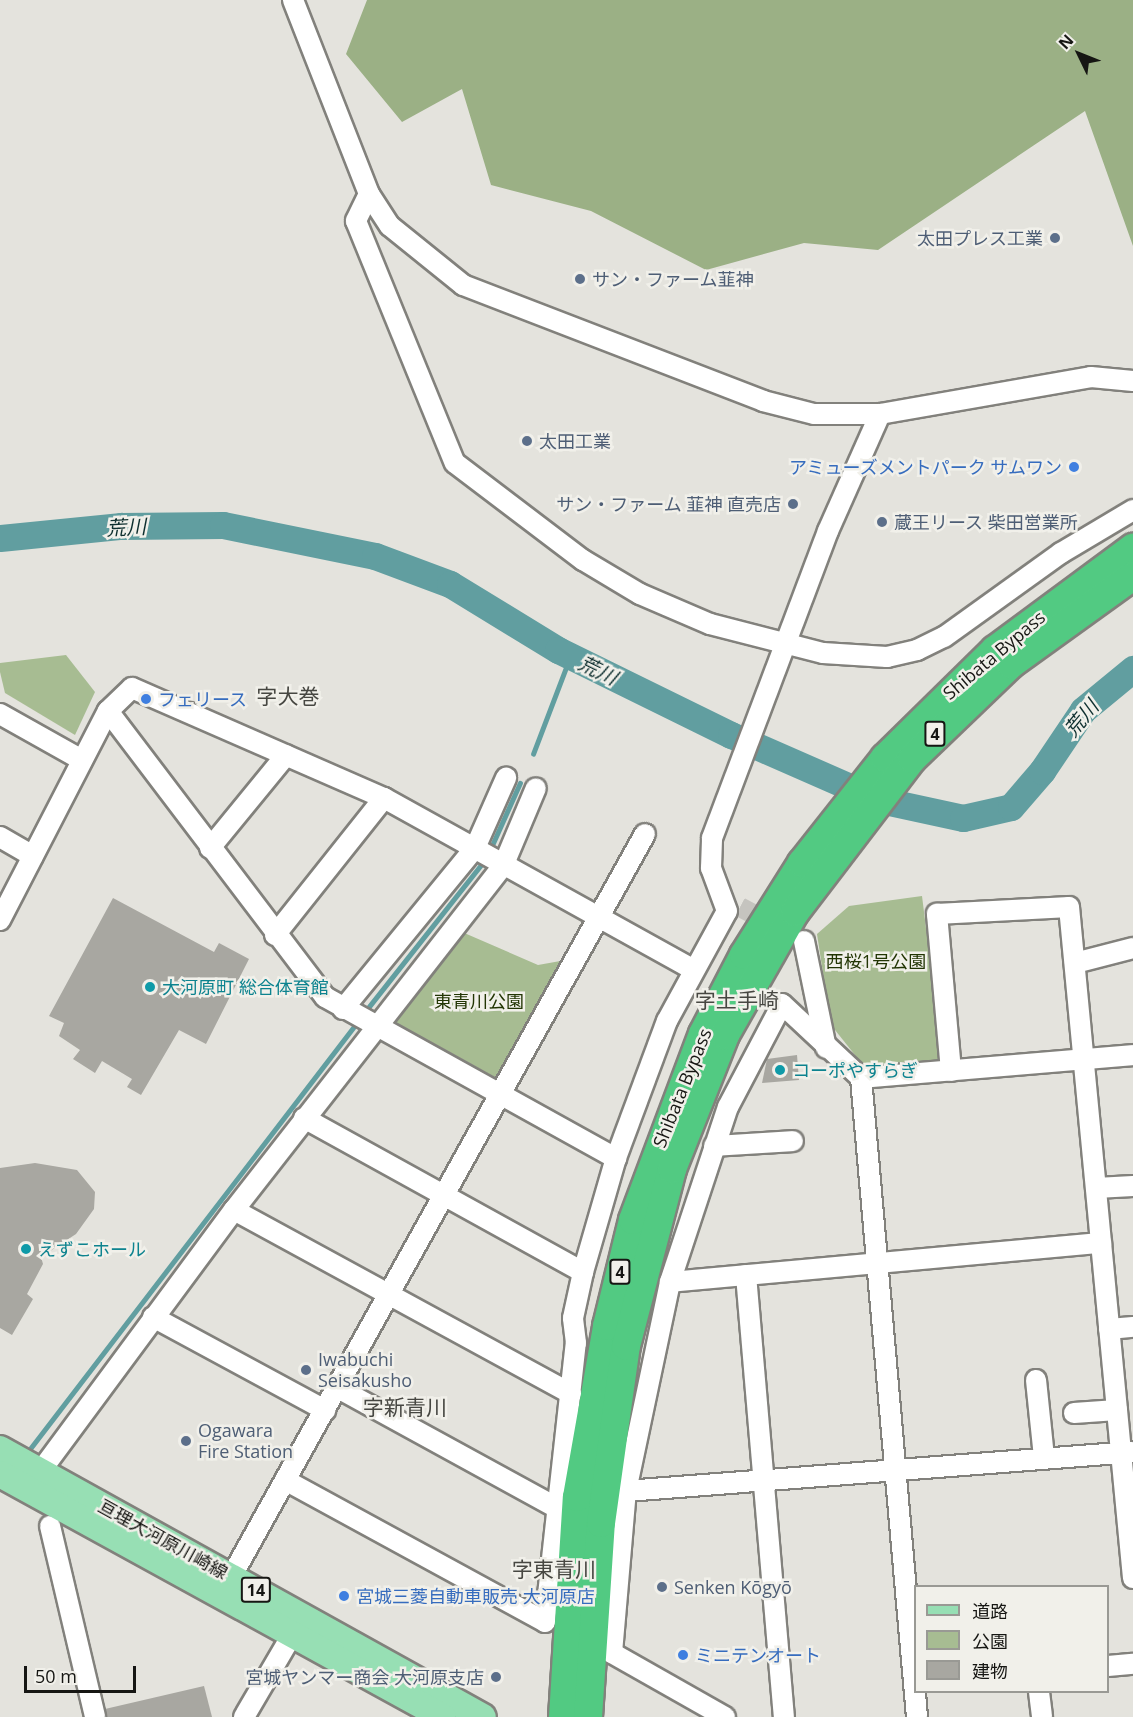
<!DOCTYPE html>
<html>
<head>
<meta charset="utf-8">
<style>
	body { margin:0 }
	#map { position:relative; width:1133px; height:1717px; overflow:hidden; background:#e4e3dd; font-family:"Open Sans","Noto Sans JP",sans-serif }
	div>[style] { position:absolute }
	.green>* { inset:0; background:#a7bc92 }
	.forest>* { inset:0; background:#9bb085 }
	.stream>* { height:4.5px; margin:-2.25px; padding:0 2.25px; transform-origin:2.25px; border-radius:2.25px; background:#619ea0 }
	.river>* { height:27px; margin:-13.5px; padding:0 13.5px; transform-origin:13.5px; border-radius:13.5px; background:#619ea0 }
	.building>* { inset:0; background:#a8a7a1 }
	.minor-tunnel>* { height:20px; margin-top:-10px; transform-origin:0; background:repeating-linear-gradient(90deg,#c5c4bf 0 20px,transparent 0 30px) }
	.roads { filter:drop-shadow(2px 0 #82817c) drop-shadow(-2px 0 #82817c) drop-shadow(0 2px #82817c) drop-shadow(0 -2px #82817c) }
	.minor>* { height:20px; margin:-10px; padding:0 10px; transform-origin:10px; border-radius:10px; background:#fff }
	.major>* { height:26px; margin:-13px; padding:0 13px; transform-origin:13px; border-radius:13px; background:#97dfb4 }
	.highway>* { height:28px; margin:-14px; padding:0 14px; transform-origin:14px; border-radius:14px; background:#52ca82 }
	.dots>* { width:16px; height:16px; translate:-50% -50%; box-sizing:border-box; border:3px solid #f1f0ea; border-radius:50% }
	span { translate:-50% -50%; white-space:nowrap; text-align:center; line-height:1.15; -webkit-text-stroke:5px #f1f0ea; paint-order:stroke }
	.shield-label span { padding:2px 4px; background:#f1f0ea; border:2px solid; border-radius:4px; -webkit-text-stroke-width:0 }
	.shield-label { font-size:16px; color:#161613; font-weight:700 }
	.service-label { font-size:18px; color:#4e5e75 }
	.right { translate:-100% -50%; text-align:right }
	.left { translate:0 -50%; text-align:left }
	.shop-label { font-size:18px; color:#366cbe }
	.street-label { font-size:18px; color:#161613 }
	.park-label { font-size:18px; color:#223504 }
	.culture-label { font-size:18px; color:#0d838f }
	.water-label { font-size:20px; color:#0e2f2f; font-style:italic }
	.quarter-label { font-size:21px; color:#474742 }
	.legend { position:absolute; left:914px; top:1585px; width:195px; height:108px; box-sizing:border-box; background:#f1f0ea; border:2px solid #999994; margin:0; padding:8px 10px; list-style:none; font-size:18px; color:#161613 }
	.legend li { display:flex; align-items:center; gap:12px; height:30px }
	.legend b { width:30px; border:2px solid #999994 }
	.north { position:absolute; left:1049px; top:24px; width:60px; height:60px; -webkit-text-stroke:4px #f1f0ea; paint-order:stroke; rotate:313deg; font-size:16px; font-weight:700; line-height:24px; text-align:center; color:#161613 }
	.north::after { content:''; display:block; margin:auto; width:21px; height:27px; background:#161613; clip-path:polygon(50% 0,100% 100%,50% 72%,0 100%) }
	.scale { position:absolute; left:24px; top:1666px; width:112px; height:27px; box-sizing:border-box; border:3px solid #161613; border-top:0; padding-left:8px; font-size:18px; line-height:21px; white-space:nowrap; color:#161613; -webkit-text-stroke:4px #f1f0ea; paint-order:stroke }
</style>
</head>
<body>
<div id="map">
	<div class="green">
		<i style="clip-path:polygon(66px 655px,95px 692px,75px 735px,5px 693px,0 672px,0 663px)"></i>
		<i style="clip-path:polygon(922px 896px,942px 1055px,936px 1063px,863px 1065px,831px 1025px,817px 934px,849px 906px)"></i>
		<i style="clip-path:polygon(462px 932px,538px 965px,566px 960px,500px 1080px,393px 1021px)"></i>
	</div>
	<div class="forest">
		<i style="clip-path:polygon(367px 0,1133px 0,1133px 246px,1085px 111px,878px 250px,804px 243px,706px 270px,591px 211px,491px 185px,462px 89px,402px 122px,346px 54px)"></i>
	</div>
	<div class="stream">
		<i style="left:533px;top:754px;width:104px;rotate:-69.1deg"></i>
		<i style="left:490px;top:850px;width:73px;rotate:-65.9deg"></i>
		<i style="left:364px;top:1013px;width:195px;rotate:-51.7deg"></i>
		<i style="left:26px;top:1454px;width:547px;rotate:-52.5deg"></i>
	</div>
	<div class="river">
		<i style="left:0;top:538px;width:122px;rotate:-5.7deg"></i>
		<i style="left:121px;top:526px;width:102px;rotate:-0.6deg"></i>
		<i style="left:223px;top:525px;width:155px;rotate:11.5deg"></i>
		<i style="left:375px;top:556px;width:80px;rotate:20.5deg"></i>
		<i style="left:450px;top:584px;width:127px;rotate:31.4deg"></i>
		<i style="left:558px;top:650px;width:193px;rotate:26.2deg"></i>
		<i style="left:731px;top:735px;width:163px;rotate:23.6deg"></i>
		<i style="left:880px;top:800px;width:85px;rotate:12.2deg"></i>
		<i style="left:963px;top:818px;width:49px;rotate:-12.9deg"></i>
		<i style="left:1011px;top:807px;width:48px;rotate:-49.3deg"></i>
		<i style="left:1042px;top:771px;width:73px;rotate:-56.1deg"></i>
		<i style="left:1083px;top:710px;width:65px;rotate:-39.4deg"></i>
	</div>
	<div class="building">
		<i style="clip-path:polygon(113px 898px,214px 952px,219px 943px,249px 959px,206px 1044px,179px 1030px,141px 1095px,127px 1087px,132px 1079px,102px 1061px,95px 1073px,73px 1059px,80px 1050px,59px 1036px,64px 1023px,49px 1016px)"></i>
		<i style="clip-path:polygon(797px 1055px,799px 1080px,762px 1083px,767px 1059px)"></i>
		<i style="clip-path:polygon(35px 1163px,77px 1170px,95px 1192px,94px 1209px,76px 1234px,41px 1257px,43px 1264px,27px 1294px,33px 1299px,12px 1335px,0 1328px,0 1168px)"></i>
		<i style="clip-path:polygon(204px 1686px,212px 1717px,107px 1717px,105px 1709px)"></i>
	</div>
	<div class="minor-tunnel">
		<i style="left:740px;top:907px;width:40px;rotate:28deg"></i>
	</div>
	<div class="roads">
		<div class="minor">
			<i style="left:293px;top:0;width:208px;rotate:68.6deg"></i>
			<i style="left:369px;top:194px;width:38px;rotate:57deg"></i>
			<i style="left:390px;top:226px;width:94px;rotate:38.9deg"></i>
			<i style="left:463px;top:285px;width:322px;rotate:21.1deg"></i>
			<i style="left:763px;top:401px;width:53px;rotate:14.3deg"></i>
			<i style="left:814px;top:414px;width:66px"></i>
			<i style="left:880px;top:414px;width:214px;rotate:-9.9deg"></i>
			<i style="left:1091px;top:377px;width:42px;rotate:5.4deg"></i>
			<i style="left:369px;top:194px;width:30px;rotate:116deg"></i>
			<i style="left:356px;top:221px;width:261px;rotate:67.8deg"></i>
			<i style="left:455px;top:463px;width:161px;rotate:37.2deg"></i>
			<i style="left:583px;top:560px;width:66px;rotate:30.8deg"></i>
			<i style="left:640px;top:594px;width:76px;rotate:23.2deg"></i>
			<i style="left:710px;top:624px;width:117px;rotate:14.4deg"></i>
			<i style="left:823px;top:653px;width:64px;rotate:3.6deg"></i>
			<i style="left:887px;top:657px;width:31px;rotate:-13deg"></i>
			<i style="left:917px;top:650px;width:30px;rotate:-26deg"></i>
			<i style="left:944px;top:637px;width:144px;rotate:-35.7deg"></i>
			<i style="left:1061px;top:553px;width:84px;rotate:-30.8deg"></i>
			<i style="left:108px;top:711px;width:359px;rotate:52.8deg"></i>
			<i style="left:325px;top:997px;width:333px;rotate:29deg"></i>
			<i style="left:0;top:714px;width:94px;rotate:29.3deg"></i>
			<i style="left:0;top:837px;width:38px;rotate:30deg"></i>
			<i style="left:210px;top:848px;width:120px;rotate:-50.7deg"></i>
			<i style="left:0;top:920px;width:235px;rotate:-62.7deg"></i>
			<i style="left:108px;top:711px;width:33px;rotate:-44deg"></i>
			<i style="left:132px;top:688px;width:275px;rotate:23.6deg"></i>
			<i style="left:384px;top:798px;width:352px;rotate:29deg"></i>
			<i style="left:275px;top:935px;width:175px;rotate:-51.5deg"></i>
			<i style="left:804px;top:941px;width:109px;rotate:78.4deg"></i>
			<i style="left:1075px;top:963px;width:60px;rotate:-14.5deg"></i>
			<i style="left:343px;top:1009px;width:208px;rotate:-50.7deg"></i>
			<i style="left:475px;top:848px;width:77px;rotate:-66.1deg"></i>
			<i style="left:951px;top:1071px;width:158px;rotate:-95.1deg"></i>
			<i style="left:937px;top:914px;width:132px;rotate:-3deg"></i>
			<i style="left:1069px;top:907px;width:674px;rotate:84.55deg"></i>
			<i style="left:861px;top:1078px;width:273px;rotate:-4.8deg"></i>
			<i style="left:304px;top:1118px;width:319px;rotate:28.9deg"></i>
			<i style="left:714px;top:1146px;width:79px;rotate:-3.6deg"></i>
			<i style="left:1096px;top:1188px;width:37px;rotate:-3deg"></i>
			<i style="left:234px;top:1210px;width:384px;rotate:28.6deg"></i>
			<i style="left:746px;top:1275px;width:444px;rotate:85.1deg"></i>
			<i style="left:670px;top:1282px;width:433px;rotate:-5.2deg"></i>
			<i style="left:153px;top:1317px;width:196px;rotate:28.4deg"></i>
			<i style="left:1109px;top:1329px;width:24px;rotate:-5deg"></i>
			<i style="left:1036px;top:1380px;width:78px;rotate:84.1deg"></i>
			<i style="left:338px;top:1388px;width:247px;rotate:28.7deg"></i>
			<i style="left:1074px;top:1413px;width:43px;rotate:-4deg"></i>
			<i style="left:40px;top:1472px;width:326px;rotate:-53.5deg"></i>
			<i style="left:234px;top:1210px;width:439px;rotate:-52deg"></i>
			<i style="left:504px;top:864px;width:82px;rotate:-67.2deg"></i>
			<i style="left:285px;top:1480px;width:296px;rotate:28.6deg"></i>
			<i style="left:545px;top:1622px;width:281px;rotate:-83.7deg"></i>
			<i style="left:576px;top:1343px;width:25px;rotate:-97deg"></i>
			<i style="left:573px;top:1318px;width:47px;rotate:-77.7deg"></i>
			<i style="left:583px;top:1272px;width:119px;rotate:-73.9deg"></i>
			<i style="left:616px;top:1158px;width:146px;rotate:-69.6deg"></i>
			<i style="left:667px;top:1021px;width:125px;rotate:-61.4deg"></i>
			<i style="left:727px;top:911px;width:46px;rotate:-110.4deg"></i>
			<i style="left:711px;top:868px;width:30px;rotate:-88deg"></i>
			<i style="left:712px;top:838px;width:328px;rotate:-69.3deg"></i>
			<i style="left:828px;top:531px;width:128px;rotate:-66deg"></i>
			<i style="left:626px;top:1491px;width:508px;rotate:-4.41deg"></i>
			<i style="left:50px;top:1526px;width:196px;rotate:76.7deg"></i>
			<i style="left:225px;top:1588px;width:863px;rotate:-60.88deg"></i>
			<i style="left:1108px;top:1666px;width:25px;rotate:-5deg"></i>
			<i style="left:1039px;top:1692px;width:25px;rotate:83deg"></i>
			<i style="left:244px;top:1717px;width:95px;rotate:-59.7deg"></i>
			<i style="left:725px;top:1717px;width:130px;rotate:-150.5deg"></i>
			<i style="left:612px;top:1653px;width:163px;rotate:-85.1deg"></i>
			<i style="left:626px;top:1491px;width:214px;rotate:-78.1deg"></i>
			<i style="left:670px;top:1282px;width:184px;rotate:-71.7deg"></i>
			<i style="left:728px;top:1107px;width:116px;rotate:-62.3deg"></i>
			<i style="left:782px;top:1004px;width:108px;rotate:43.1deg"></i>
			<i style="left:861px;top:1078px;width:641px;rotate:84.99deg"></i>
		</div>
		<div class="major">
			<i style="left:0;top:1449px;width:552px;rotate:29.02deg"></i>
			<i style="left:0;top:1474px;width:505px;rotate:28.75deg"></i>
		</div>
		<div class="highway">
			<i style="left:563px;top:1717px;width:220px;rotate:-86.4deg"></i>
			<i style="left:577px;top:1497px;width:174px;rotate:-80deg"></i>
			<i style="left:607px;top:1326px;width:109px;rotate:-76.2deg"></i>
			<i style="left:633px;top:1220px;width:199px;rotate:-69.4deg"></i>
			<i style="left:703px;top:1034px;width:89px;rotate:-62.6deg"></i>
			<i style="left:744px;top:955px;width:109px;rotate:-57.8deg"></i>
			<i style="left:802px;top:863px;width:134px;rotate:-51.7deg"></i>
			<i style="left:885px;top:758px;width:154px;rotate:-44.5deg"></i>
			<i style="left:995px;top:650px;width:172px;rotate:-36.5deg"></i>
			<i style="left:588px;top:1717px;width:194px;rotate:-86.2deg"></i>
			<i style="left:601px;top:1523px;width:179px;rotate:-82deg"></i>
			<i style="left:626px;top:1346px;width:183px;rotate:-75.4deg"></i>
			<i style="left:672px;top:1169px;width:144px;rotate:-68.4deg"></i>
			<i style="left:725px;top:1035px;width:142px;rotate:-60.4deg"></i>
			<i style="left:795px;top:912px;width:193px;rotate:-52.6deg"></i>
			<i style="left:912px;top:759px;width:137px;rotate:-43.8deg"></i>
			<i style="left:1011px;top:664px;width:150px;rotate:-35.8deg"></i>
		</div>
	</div>
	<div class="dots">
		<i style="left:1055px;top:238px;background:#5c6f8a"></i>
		<i style="left:580px;top:279px;background:#5c6f8a"></i>
		<i style="left:527px;top:441px;background:#5c6f8a"></i>
		<i style="left:1074px;top:467px;background:#3f7fe0"></i>
		<i style="left:793px;top:504px;background:#5c6f8a"></i>
		<i style="left:882px;top:522px;background:#5c6f8a"></i>
		<i style="left:146px;top:699px;background:#3f7fe0"></i>
		<i style="left:150px;top:987px;background:#0f9aa8"></i>
		<i style="left:780px;top:1070px;background:#0f9aa8"></i>
		<i style="left:26px;top:1249px;background:#0f9aa8"></i>
		<i style="left:306px;top:1370px;background:#5c6f8a"></i>
		<i style="left:186px;top:1441px;background:#5c6f8a"></i>
		<i style="left:662px;top:1587px;background:#5c6f8a"></i>
		<i style="left:344px;top:1596px;background:#3f7fe0"></i>
		<i style="left:683px;top:1655px;background:#3f7fe0"></i>
		<i style="left:496px;top:1677px;background:#5c6f8a"></i>
	</div>
	<div class="shield-label">
		<span style="left:935px;top:734px">4</span>
		<span style="left:620px;top:1272px">4</span>
		<span style="left:256px;top:1590px">14</span>
	</div>
	<div class="service-label">
		<span class="right" style="left:1043px;top:238px">太田プレス工業</span>
		<span class="left" style="left:592px;top:279px">サン・ファーム韮神</span>
		<span class="left" style="left:539px;top:441px">太田工業</span>
		<span class="right" style="left:781px;top:504px">サン・ファーム 韮神 直売店</span>
		<span class="left" style="left:894px;top:522px">蔵王リース 柴田営業所</span>
		<span class="left" style="left:318px;top:1370px">Iwabuchi<br>Seisakusho</span>
		<span class="left" style="left:198px;top:1441px">Ogawara<br>Fire Station</span>
		<span class="left" style="left:674px;top:1587px">Senken Kōgyō</span>
		<span class="right" style="left:484px;top:1677px">宮城ヤンマー商会 大河原支店</span>
	</div>
	<div class="shop-label">
		<span class="right" style="left:1062px;top:467px">アミューズメントパーク サムワン</span>
		<span class="left" style="left:158px;top:699px">フェリース</span>
		<span class="left" style="left:356px;top:1596px">宮城三菱自動車販売 大河原店</span>
		<span class="left" style="left:695px;top:1655px">ミニテンオート</span>
	</div>
	<div class="street-label">
		<span style="left:994px;top:655px;rotate:-40deg">Shibata Bypass</span>
		<span style="left:682px;top:1088px;rotate:-68deg">Shibata Bypass</span>
		<span style="left:163px;top:1539px;rotate:29deg">亘理大河原川崎線</span>
	</div>
	<div class="park-label">
		<span style="left:876px;top:961px">西桜1号公園</span>
		<span style="left:479px;top:1001px">東青川公園</span>
	</div>
	<div class="culture-label">
		<span class="left" style="left:162px;top:987px">大河原町 総合体育館</span>
		<span class="left" style="left:792px;top:1070px">コーポやすらぎ</span>
		<span class="left" style="left:38px;top:1249px">えずこホール</span>
	</div>
	<div class="water-label">
		<span style="left:126px;top:527px;rotate:-3deg">荒川</span>
		<span style="left:598px;top:670px;rotate:26deg">荒川</span>
		<span style="left:1081px;top:718px;rotate:-50deg">荒川</span>
	</div>
	<div class="quarter-label">
		<span style="left:288px;top:696px">字大巻</span>
		<span style="left:737px;top:1000px">字土手崎</span>
		<span style="left:405px;top:1407px">字新青川</span>
		<span style="left:554px;top:1569px">字東青川</span>
	</div>
	<ul class="legend">
	<li><b style="height:8px;background:#97dfb4"></b>道路</li>
	<li><b style="height:16px;background:#a7bc92"></b>公園</li>
	<li><b style="height:16px;background:#a8a7a1"></b>建物</li>
	</ul>
	<div class="north">N</div>
	<div class="scale">50 m</div>
</div>
</body>
</html>
